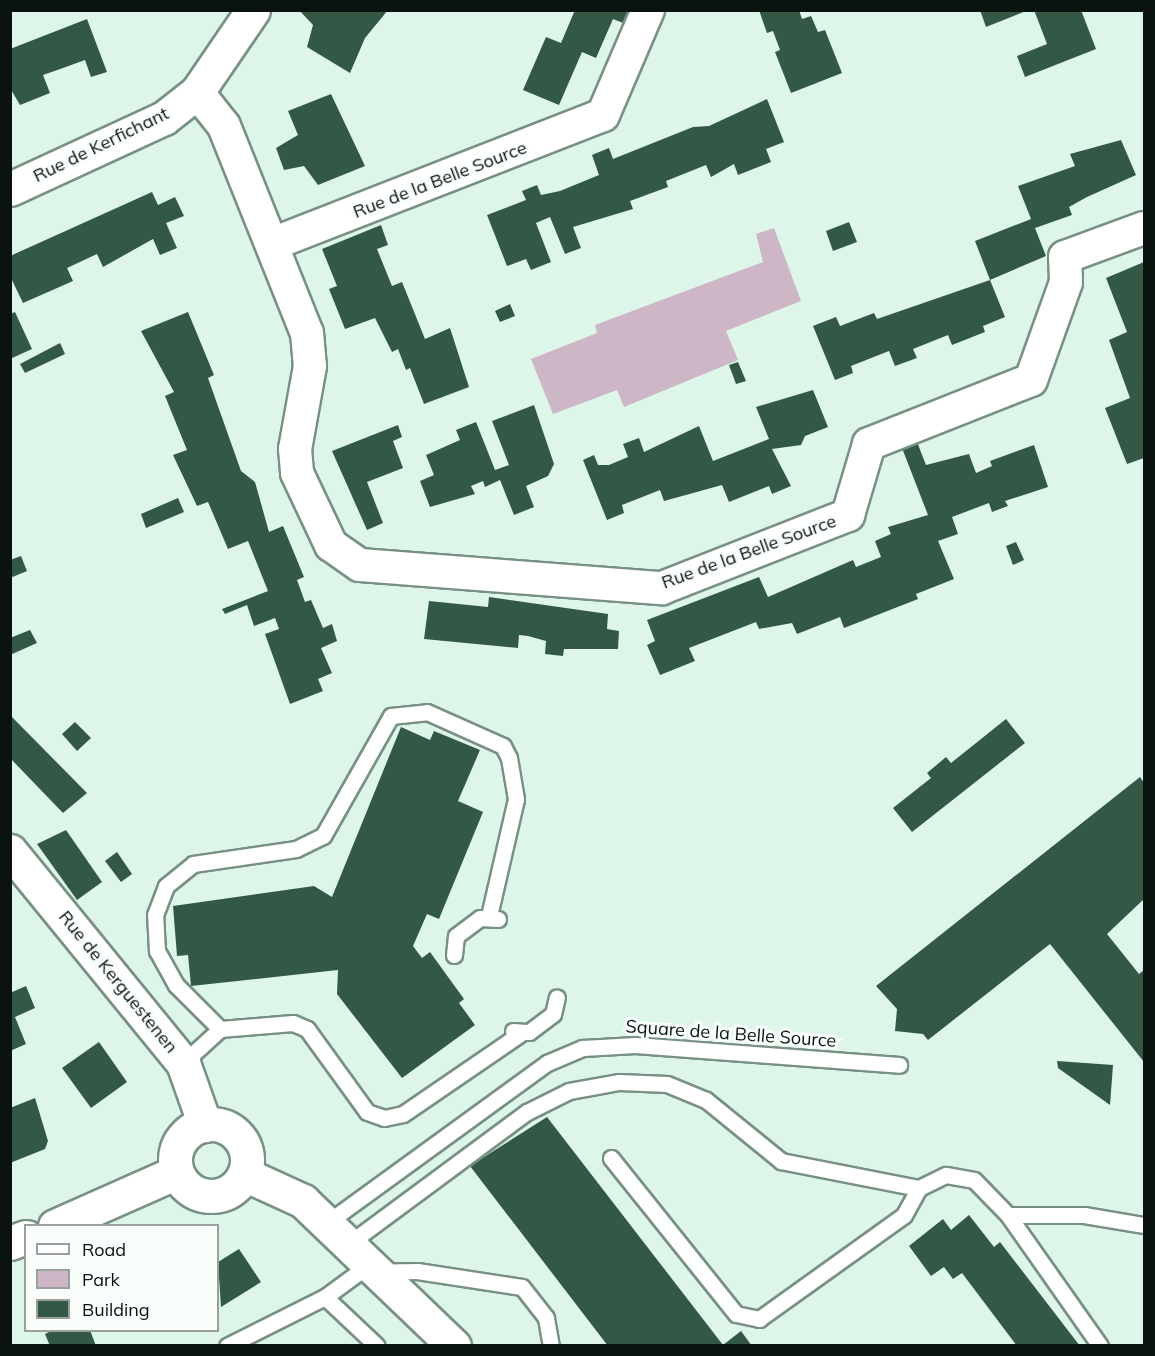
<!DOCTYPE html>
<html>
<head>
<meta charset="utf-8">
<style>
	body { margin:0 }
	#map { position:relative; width:1155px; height:1356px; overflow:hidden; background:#ddf6e9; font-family:Mulish,sans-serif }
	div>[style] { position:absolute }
	.green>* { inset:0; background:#cdb6c5 }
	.building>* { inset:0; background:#335846 }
	.roads { filter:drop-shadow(2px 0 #799084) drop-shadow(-2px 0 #799084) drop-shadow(0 2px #799084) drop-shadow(0 -2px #799084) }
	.service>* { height:15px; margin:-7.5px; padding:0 7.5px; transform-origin:7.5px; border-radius:7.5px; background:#fff }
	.minor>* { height:32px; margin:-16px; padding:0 16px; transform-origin:16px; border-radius:16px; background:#fff }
	.secondary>* { height:33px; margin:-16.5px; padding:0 16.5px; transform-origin:16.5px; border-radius:16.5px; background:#fff }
	.secondary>.ring { margin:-16.5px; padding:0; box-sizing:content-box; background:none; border:33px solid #fff; border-radius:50% }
	span { translate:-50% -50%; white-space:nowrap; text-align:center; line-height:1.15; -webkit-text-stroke:6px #f9fefb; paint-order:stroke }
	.street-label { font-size:18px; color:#0a130f }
	.frame { position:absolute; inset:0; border:12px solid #0a130f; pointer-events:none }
	.legend { position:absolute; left:24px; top:1224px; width:195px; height:108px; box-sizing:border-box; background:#f9fefb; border:2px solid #99a09d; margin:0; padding:8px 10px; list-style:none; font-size:18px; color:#0a130f }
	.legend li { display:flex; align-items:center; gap:12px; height:30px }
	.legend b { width:30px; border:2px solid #99a09d }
</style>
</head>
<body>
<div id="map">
	<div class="green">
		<i style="clip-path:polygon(774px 228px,801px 301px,726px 331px,738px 360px,624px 407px,617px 390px,553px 414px,531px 359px,597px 333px,595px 325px,763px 262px,756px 234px)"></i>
	</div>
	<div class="building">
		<i style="clip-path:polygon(299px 10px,388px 10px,365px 38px,350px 73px,307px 47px,313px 25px)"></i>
		<i style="clip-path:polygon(575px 10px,628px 10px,623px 23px,613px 19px,596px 58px,582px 52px,559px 105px,523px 90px,546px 37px,561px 43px)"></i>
		<i style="clip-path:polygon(759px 10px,799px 10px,802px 19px,811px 16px,818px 32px,825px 30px,842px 73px,791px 93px,775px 52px,780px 50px,773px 31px,767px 33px)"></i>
		<i style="clip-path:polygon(980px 10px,1026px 10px,1026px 11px,986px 27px)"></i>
		<i style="clip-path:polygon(1034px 10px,1081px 10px,1096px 49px,1025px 77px,1017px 56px,1047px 44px)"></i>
		<i style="clip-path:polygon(87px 19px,107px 72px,91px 77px,85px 60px,63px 68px,43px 75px,50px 93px,20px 105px,10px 88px,10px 49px)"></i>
		<i style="clip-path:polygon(331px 94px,365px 166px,318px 185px,304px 166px,284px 170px,276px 148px,298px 135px,288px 111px)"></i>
		<i style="clip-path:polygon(767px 99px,784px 142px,766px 149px,771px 162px,738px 175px,734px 164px,711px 177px,706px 165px,666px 181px,668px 187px,630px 201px,633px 209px,573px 227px,581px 248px,565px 254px,550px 217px,536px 223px,551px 262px,531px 270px,526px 259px,507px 266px,487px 215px,526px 200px,522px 191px,537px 185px,541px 195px,560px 191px,599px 175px,592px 155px,609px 148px,613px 159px,693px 127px,709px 126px)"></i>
		<i style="clip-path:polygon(1121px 140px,1136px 175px,1087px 197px,1069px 207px,1072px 215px,1035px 228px,1046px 256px,990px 280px,975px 241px,1031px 219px,1018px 186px,1075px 166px,1070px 154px)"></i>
		<i style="clip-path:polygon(152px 192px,158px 205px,175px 197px,184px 216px,166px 223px,177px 248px,160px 255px,153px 239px,103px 267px,97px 254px,67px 268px,73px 281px,23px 303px,10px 276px,10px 256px)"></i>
		<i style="clip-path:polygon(849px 222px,857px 242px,833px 251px,826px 231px)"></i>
		<i style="clip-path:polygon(381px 225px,388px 245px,377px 249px,392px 286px,402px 282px,425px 339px,450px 328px,469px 387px,424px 404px,410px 368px,406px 370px,398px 349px,392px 352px,375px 318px,345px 329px,329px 289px,337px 286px,322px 249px)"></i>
		<i style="clip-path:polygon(1144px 262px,1144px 458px,1127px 464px,1105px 408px,1130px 398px,1109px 340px,1127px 332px,1106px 278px)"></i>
		<i style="clip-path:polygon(990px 280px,1005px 317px,983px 326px,985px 332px,952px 345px,948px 335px,913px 349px,917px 358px,895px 366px,889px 351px,851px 366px,853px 373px,835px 380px,813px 326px,836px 317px,840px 326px,874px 313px,877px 319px)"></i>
		<i style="clip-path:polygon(510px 304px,515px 316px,500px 322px,495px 311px)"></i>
		<i style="clip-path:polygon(15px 312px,32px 349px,10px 359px,10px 314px)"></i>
		<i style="clip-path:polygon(188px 312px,214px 375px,208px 378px,241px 471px,255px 482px,269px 532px,283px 526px,304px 577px,297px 580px,305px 602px,311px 600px,323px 628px,332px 624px,337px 641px,321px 648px,332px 673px,318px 679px,323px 691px,290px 704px,265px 634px,279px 629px,275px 618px,254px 626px,247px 605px,225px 614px,222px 609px,268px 591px,248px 541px,228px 549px,208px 502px,197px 506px,173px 455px,187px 450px,165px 396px,174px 392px,141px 331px)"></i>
		<i style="clip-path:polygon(60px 343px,65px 354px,25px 373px,20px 364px)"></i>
		<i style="clip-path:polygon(738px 362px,746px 381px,736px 384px,729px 365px)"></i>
		<i style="clip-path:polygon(813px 390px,828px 427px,805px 436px,801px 445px,772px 449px,791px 486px,772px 494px,769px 486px,729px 502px,722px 485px,664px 501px,660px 490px,622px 505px,624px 513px,607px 520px,583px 460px,594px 455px,598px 465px,609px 465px,628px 457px,623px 444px,639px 438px,644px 452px,699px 426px,713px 461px,769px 439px,756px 407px)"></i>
		<i style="clip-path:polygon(534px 405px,554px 464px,548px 476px,526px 486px,534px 507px,514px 515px,500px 480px,485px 487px,483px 481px,471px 486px,475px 494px,430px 507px,420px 481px,434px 475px,426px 455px,460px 440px,456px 430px,476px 422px,495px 470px,509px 465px,492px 421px)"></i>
		<i style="clip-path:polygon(398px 425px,402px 437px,393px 441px,403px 468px,367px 482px,383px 523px,367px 530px,332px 451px)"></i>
		<i style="clip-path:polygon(917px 442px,926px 465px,969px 454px,976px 473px,992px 466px,990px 461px,1034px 445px,1048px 487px,1005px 501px,1008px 506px,992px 512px,989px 503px,952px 517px,958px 534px,938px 541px,954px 579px,916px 594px,918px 599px,844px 628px,840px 617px,797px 634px,792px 623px,759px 629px,756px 622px,689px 648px,695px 661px,660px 675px,647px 645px,655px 641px,647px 620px,759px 577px,768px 597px,853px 560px,856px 567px,881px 557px,875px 541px,891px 534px,888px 527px,928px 515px,902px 448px)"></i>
		<i style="clip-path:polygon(178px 498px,184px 512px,146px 528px,141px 514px)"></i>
		<i style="clip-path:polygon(1016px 542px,1024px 560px,1013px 565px,1006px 546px)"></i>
		<i style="clip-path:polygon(21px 556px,27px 571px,10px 578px,10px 560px)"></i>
		<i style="clip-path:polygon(489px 597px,608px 614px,607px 629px,619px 631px,618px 649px,564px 649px,563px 656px,545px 654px,546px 641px,528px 636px,519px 635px,518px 648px,424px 639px,429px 601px,488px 607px)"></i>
		<i style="clip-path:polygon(30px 630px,37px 643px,10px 655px,10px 638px)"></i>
		<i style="clip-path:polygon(10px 715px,87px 793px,63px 813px,10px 758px)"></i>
		<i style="clip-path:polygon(1006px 719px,1025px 743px,912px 832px,893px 808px,931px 778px,927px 773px,946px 757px,951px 763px)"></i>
		<i style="clip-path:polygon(75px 722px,91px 738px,77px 751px,62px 734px)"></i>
		<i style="clip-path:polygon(401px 727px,430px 740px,434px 731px,480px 750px,458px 801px,483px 812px,439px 919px,427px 914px,413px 946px,422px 958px,430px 952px,464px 999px,459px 1003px,475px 1025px,402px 1078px,337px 994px,338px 970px,191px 986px,188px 955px,177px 956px,173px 906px,314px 886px,332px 897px)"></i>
		<i style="clip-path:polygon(1140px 777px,1144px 783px,1144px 899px,1107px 934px,1139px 974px,1144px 970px,1144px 1062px,1050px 944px,928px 1040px,923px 1034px,895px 1031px,897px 1009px,876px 986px)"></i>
		<i style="clip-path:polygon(66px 830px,102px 882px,77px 900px,37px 844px)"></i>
		<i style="clip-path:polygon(117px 852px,132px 874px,121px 882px,105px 861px)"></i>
		<i style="clip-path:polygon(26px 986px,35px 1008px,15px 1017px,26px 1044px,10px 1051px,10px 993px)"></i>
		<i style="clip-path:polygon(99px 1042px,127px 1082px,91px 1108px,62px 1068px)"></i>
		<i style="clip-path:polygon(1057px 1061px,1113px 1065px,1110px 1105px,1058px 1068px)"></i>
		<i style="clip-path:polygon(35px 1098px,48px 1141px,45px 1149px,10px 1163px,10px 1108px)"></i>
		<i style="clip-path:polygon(547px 1117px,723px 1345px,741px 1331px,752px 1346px,608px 1346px,470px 1166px)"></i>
		<i style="clip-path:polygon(969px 1215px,994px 1247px,1000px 1242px,1080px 1346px,1017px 1346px,962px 1273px,953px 1279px,944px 1267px,931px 1276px,909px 1246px,943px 1219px,951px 1230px)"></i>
		<i style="clip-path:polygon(239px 1249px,261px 1282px,221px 1307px,218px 1262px)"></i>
		<i style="clip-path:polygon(53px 1330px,90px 1330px,96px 1346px,50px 1346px,45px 1334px)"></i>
	</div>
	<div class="roads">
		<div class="service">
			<i style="left:454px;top:955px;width:19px;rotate:-84deg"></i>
			<i style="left:456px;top:936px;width:30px;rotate:-37deg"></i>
			<i style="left:480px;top:918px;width:18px;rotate:3deg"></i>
			<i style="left:220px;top:1029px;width:62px;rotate:-135deg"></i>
			<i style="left:176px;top:985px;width:39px;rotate:-119deg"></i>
			<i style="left:157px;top:951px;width:36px;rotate:-93deg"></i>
			<i style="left:155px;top:915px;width:31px;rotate:-69deg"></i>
			<i style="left:166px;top:886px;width:35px;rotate:-39deg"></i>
			<i style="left:193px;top:864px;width:104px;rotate:-8.3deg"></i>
			<i style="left:296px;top:849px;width:30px;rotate:-26deg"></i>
			<i style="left:323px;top:836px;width:138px;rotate:-60.5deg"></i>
			<i style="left:391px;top:716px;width:36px;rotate:-6deg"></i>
			<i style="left:427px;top:712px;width:83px;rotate:24.1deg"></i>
			<i style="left:503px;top:746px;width:13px;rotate:63deg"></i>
			<i style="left:509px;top:758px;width:42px;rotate:80.3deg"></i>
			<i style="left:516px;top:799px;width:120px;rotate:103deg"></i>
			<i style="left:513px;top:1031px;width:16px;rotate:4deg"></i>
			<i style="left:529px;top:1032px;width:30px;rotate:-37deg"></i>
			<i style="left:553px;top:1014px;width:17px;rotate:-77deg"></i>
			<i style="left:183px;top:1063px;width:50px;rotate:-42.6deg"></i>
			<i style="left:220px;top:1029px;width:73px;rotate:-4.7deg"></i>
			<i style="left:293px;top:1023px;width:15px;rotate:23deg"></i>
			<i style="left:307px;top:1029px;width:102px;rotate:54.1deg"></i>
			<i style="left:367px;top:1112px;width:18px;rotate:19deg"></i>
			<i style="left:384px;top:1118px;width:19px;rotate:-12deg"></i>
			<i style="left:403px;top:1114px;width:142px;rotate:-34.4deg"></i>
			<i style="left:611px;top:1158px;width:200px;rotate:51.3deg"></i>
			<i style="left:736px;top:1314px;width:24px;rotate:12deg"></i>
			<i style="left:759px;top:1319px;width:178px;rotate:-35.6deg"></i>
			<i style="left:904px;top:1215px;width:31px;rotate:-61deg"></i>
			<i style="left:919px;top:1188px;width:30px;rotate:-26deg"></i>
			<i style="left:946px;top:1175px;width:28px;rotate:10deg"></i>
			<i style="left:974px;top:1180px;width:49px;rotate:45.8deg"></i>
			<i style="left:1008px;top:1215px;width:76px"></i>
			<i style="left:1084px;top:1215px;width:61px;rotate:9.5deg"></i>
			<i style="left:1008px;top:1215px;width:160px;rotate:54.9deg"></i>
			<i style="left:328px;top:1222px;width:271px;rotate:-36deg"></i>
			<i style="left:547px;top:1063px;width:39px;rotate:-23deg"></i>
			<i style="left:583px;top:1048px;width:52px;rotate:-3.3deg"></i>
			<i style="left:635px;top:1045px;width:265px;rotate:4.3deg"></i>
			<i style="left:351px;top:1242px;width:219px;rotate:-36.5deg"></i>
			<i style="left:527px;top:1112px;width:47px;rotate:-26.6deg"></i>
			<i style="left:569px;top:1091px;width:51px;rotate:-10.2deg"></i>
			<i style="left:619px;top:1082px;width:48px;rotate:2.4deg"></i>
			<i style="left:667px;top:1084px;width:42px;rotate:22.3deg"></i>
			<i style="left:706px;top:1100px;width:97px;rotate:39.1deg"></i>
			<i style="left:781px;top:1161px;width:141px;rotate:11.1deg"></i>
			<i style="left:325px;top:1297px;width:71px;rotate:43.3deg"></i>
			<i style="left:227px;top:1346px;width:110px;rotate:-26.6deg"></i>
			<i style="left:325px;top:1297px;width:42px;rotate:-36.3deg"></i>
			<i style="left:359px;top:1272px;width:58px;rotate:-1deg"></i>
			<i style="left:417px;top:1271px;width:106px;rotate:8.7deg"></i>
			<i style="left:522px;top:1287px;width:39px;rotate:52deg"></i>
			<i style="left:546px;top:1318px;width:28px;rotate:80deg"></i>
		</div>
		<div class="minor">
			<i style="left:197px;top:92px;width:43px;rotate:51.5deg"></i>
			<i style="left:224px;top:126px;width:223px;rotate:68.2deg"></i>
			<i style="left:307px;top:333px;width:33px;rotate:85deg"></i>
			<i style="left:310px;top:366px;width:84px;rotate:100.2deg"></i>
			<i style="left:295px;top:449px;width:24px;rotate:85deg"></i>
			<i style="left:297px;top:473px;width:80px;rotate:64.7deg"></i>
			<i style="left:331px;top:545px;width:35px;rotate:35deg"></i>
			<i style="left:360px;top:565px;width:303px;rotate:4.4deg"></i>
			<i style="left:662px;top:588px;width:200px;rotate:-21.4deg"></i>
			<i style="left:848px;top:515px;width:74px;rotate:-73.5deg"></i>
			<i style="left:869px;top:444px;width:174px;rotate:-21.6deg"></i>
			<i style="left:1031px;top:380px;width:104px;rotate:-70.3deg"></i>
			<i style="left:1066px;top:282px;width:25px;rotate:-92deg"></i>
			<i style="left:1065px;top:257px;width:84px;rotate:-20.2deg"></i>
			<i style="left:272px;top:244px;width:355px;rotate:-21.3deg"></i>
			<i style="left:603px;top:115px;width:114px;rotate:-66.8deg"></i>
		</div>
		<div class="secondary">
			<i style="left:10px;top:189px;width:170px;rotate:-24.8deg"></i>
			<i style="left:164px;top:118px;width:42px;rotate:-38.2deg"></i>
			<i style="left:197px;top:92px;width:99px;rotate:-55.7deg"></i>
			<i style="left:10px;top:851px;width:274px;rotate:50.8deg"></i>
			<i style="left:183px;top:1063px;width:66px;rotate:70.5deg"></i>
			<i class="ring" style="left:175px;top:1124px;width:39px;height:39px"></i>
			<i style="left:244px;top:1174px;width:65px;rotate:24.6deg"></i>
			<i style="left:303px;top:1201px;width:209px;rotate:43.8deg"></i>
			<i style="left:55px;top:1226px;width:133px;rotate:-23.9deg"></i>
			<i style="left:10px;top:1243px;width:17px;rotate:-21deg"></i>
		</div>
	</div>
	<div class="street-label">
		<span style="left:101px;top:145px;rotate:-26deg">Rue de Kerfichant</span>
		<span style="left:440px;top:180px;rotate:-21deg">Rue de la Belle Source</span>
		<span style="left:749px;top:552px;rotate:-20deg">Rue de la Belle Source</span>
		<span style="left:118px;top:982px;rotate:51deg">Rue de Kerguestenen</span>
		<span style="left:731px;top:1034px;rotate:4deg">Square de la Belle Source</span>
	</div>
	<div class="frame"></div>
	<ul class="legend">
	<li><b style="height:8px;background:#fff"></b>Road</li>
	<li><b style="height:16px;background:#cdb6c5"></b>Park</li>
	<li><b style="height:16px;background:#335846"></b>Building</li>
	</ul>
</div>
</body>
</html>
